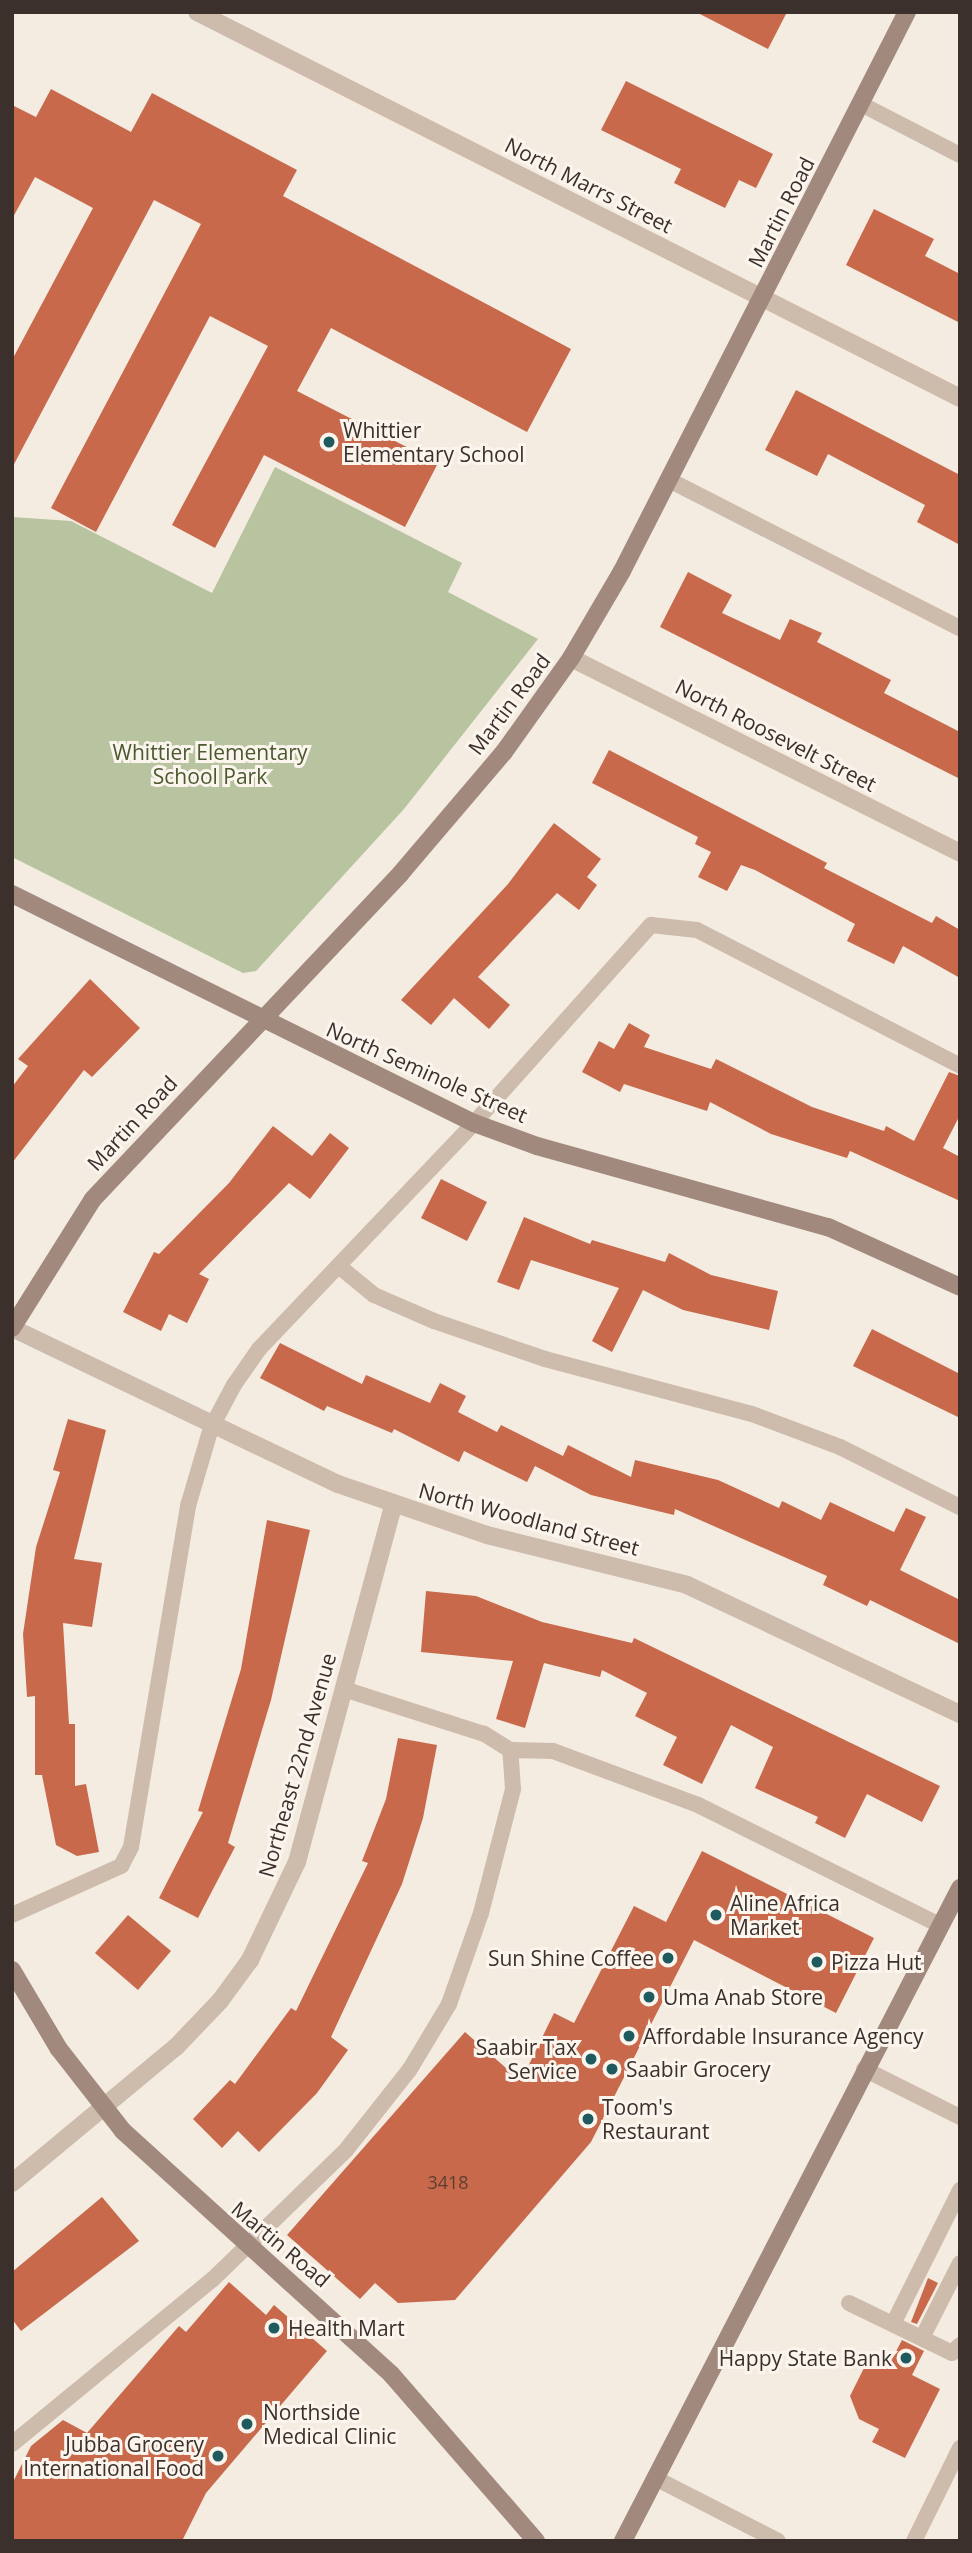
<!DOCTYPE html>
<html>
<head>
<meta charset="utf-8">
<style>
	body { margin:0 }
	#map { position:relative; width:972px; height:2553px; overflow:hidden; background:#f4ebe1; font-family:"Open Sans",sans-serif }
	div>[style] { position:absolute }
	.green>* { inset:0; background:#b8c4a0 }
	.building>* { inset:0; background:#c8694b }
	.lane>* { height:16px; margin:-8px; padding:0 8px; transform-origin:8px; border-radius:8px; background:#cdbbac }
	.street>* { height:18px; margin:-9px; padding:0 9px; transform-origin:9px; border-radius:9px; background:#cdbbac }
	.secondary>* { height:18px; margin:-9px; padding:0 9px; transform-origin:9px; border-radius:9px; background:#a18a7d }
	.dots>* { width:19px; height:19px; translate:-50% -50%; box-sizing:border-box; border:4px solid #fbf5ee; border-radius:50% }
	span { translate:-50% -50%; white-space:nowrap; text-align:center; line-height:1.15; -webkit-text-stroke:6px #fbf5ee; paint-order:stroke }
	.number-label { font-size:18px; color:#5e3e33 }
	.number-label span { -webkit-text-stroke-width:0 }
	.street-label { font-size:21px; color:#3b302b }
	.poi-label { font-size:21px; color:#3b302b }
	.left { translate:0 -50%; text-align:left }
	.right { translate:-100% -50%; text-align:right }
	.park-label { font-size:21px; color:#4a5a2e }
	.frame { position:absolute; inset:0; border:14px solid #3b302b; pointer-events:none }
</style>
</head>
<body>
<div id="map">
	<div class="green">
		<i style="clip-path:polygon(275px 467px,462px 563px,448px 592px,538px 639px,404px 809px,256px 971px,243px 973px,12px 857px,12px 517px,71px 521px,212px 593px)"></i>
	</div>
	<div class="building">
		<i style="clip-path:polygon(696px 12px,787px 12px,768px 49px)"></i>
		<i style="clip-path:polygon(626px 81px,773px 154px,756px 188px,739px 180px,725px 208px,674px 183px,681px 169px,601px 130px)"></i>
		<i style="clip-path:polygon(51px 89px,131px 132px,152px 93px,297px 170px,283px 196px,571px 349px,527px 432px,331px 328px,297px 391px,438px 463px,405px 527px,264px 455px,215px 548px,172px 525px,268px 346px,210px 316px,96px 532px,51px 508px,201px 224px,154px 200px,12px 468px,12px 360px,93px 208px,35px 177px,12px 219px,12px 105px,36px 117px)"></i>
		<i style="clip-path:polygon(874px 209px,934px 239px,925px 256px,960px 274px,960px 323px,846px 265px)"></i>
		<i style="clip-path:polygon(796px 390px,960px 475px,960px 545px,917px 522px,925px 505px,828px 454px,817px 476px,765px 450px)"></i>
		<i style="clip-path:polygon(688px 572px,732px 595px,722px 613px,780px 640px,790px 619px,822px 633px,817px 642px,891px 680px,884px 693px,960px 732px,960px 779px,660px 627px)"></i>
		<i style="clip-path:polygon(609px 750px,827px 863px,824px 868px,932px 923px,936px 916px,960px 930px,960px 978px,903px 946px,894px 964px,847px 941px,855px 924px,755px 870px,741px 865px,727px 891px,698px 877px,711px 852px,695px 844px,698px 837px,592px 783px)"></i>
		<i style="clip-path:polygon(554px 823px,601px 859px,587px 877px,597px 885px,579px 910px,557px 893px,478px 977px,510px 1005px,489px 1029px,454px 998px,431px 1025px,401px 1000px,508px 884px)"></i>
		<i style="clip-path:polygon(90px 979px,140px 1028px,92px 1077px,84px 1070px,12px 1163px,12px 1087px,28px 1066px,18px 1059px)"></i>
		<i style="clip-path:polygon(629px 1023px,650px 1035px,644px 1047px,711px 1069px,716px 1059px,812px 1107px,884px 1131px,886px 1126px,914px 1141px,949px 1072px,960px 1076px,960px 1115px,943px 1148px,960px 1157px,960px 1201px,850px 1151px,847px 1158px,771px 1134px,710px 1102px,707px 1111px,624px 1084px,620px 1092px,582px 1072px,599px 1041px,614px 1049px)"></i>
		<i style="clip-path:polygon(273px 1126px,312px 1156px,330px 1133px,349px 1148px,310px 1199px,289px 1183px,199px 1274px,209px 1279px,187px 1323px,169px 1314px,161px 1331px,123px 1312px,154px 1252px,159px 1254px,229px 1183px)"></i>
		<i style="clip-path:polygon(441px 1179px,487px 1202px,467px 1241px,421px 1218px)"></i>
		<i style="clip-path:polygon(524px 1217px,590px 1244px,592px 1240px,665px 1262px,669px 1253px,711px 1275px,778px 1291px,769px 1330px,683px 1310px,643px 1290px,612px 1352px,592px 1341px,619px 1288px,531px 1260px,519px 1290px,497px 1282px)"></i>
		<i style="clip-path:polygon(872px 1329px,960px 1374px,960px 1418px,853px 1366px)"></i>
		<i style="clip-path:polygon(280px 1343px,362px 1384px,366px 1375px,430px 1403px,440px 1383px,466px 1396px,458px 1412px,497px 1432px,501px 1425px,563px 1456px,568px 1445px,631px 1477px,635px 1460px,718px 1480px,779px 1508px,782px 1501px,821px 1520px,830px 1502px,894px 1532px,906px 1508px,926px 1517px,900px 1570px,960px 1600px,960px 1644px,870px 1600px,867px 1606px,823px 1585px,827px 1576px,675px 1509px,674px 1515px,591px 1495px,535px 1466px,527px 1482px,464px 1451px,459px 1462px,394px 1429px,392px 1433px,327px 1406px,324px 1411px,260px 1378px)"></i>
		<i style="clip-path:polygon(68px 1419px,106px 1430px,74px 1559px,102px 1563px,92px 1627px,63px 1623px,69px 1724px,75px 1724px,75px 1786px,86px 1784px,99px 1852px,77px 1856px,56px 1845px,42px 1775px,35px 1775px,35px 1696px,27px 1697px,23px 1634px,36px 1547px,60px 1472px,53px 1470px)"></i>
		<i style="clip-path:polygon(267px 1520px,310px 1530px,271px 1700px,228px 1843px,235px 1847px,198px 1918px,159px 1898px,203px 1812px,198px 1811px,241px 1669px)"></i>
		<i style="clip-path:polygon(426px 1591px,476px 1596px,542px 1622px,632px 1643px,634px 1638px,940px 1786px,922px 1822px,867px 1794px,845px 1838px,815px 1823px,818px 1817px,755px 1788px,773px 1747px,731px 1725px,702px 1784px,663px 1765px,677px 1737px,635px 1716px,647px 1693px,602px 1670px,600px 1677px,544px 1663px,525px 1728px,496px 1719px,513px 1661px,421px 1652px)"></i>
		<i style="clip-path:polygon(398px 1738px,437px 1745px,423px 1818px,402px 1884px,331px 2037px,348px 2050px,317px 2093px,259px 2152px,238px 2131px,222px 2148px,193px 2119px,230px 2080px,235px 2084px,291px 2008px,296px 2011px,368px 1863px,362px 1861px,386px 1799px)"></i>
		<i style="clip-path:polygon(702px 1851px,874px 1938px,836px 2013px,694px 1940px,591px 2142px,455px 2300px,398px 2303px,375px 2283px,360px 2299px,287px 2235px,465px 2032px,521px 2081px,554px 2013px,574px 2023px,634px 1906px,666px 1922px)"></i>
		<i style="clip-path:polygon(128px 1915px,171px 1951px,138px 1990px,95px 1953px)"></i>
		<i style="clip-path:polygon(102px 2197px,139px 2241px,21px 2331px,12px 2319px,12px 2272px)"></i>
		<i style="clip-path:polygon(928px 2278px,938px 2283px,917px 2324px,911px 2322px)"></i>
		<i style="clip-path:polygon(229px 2282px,266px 2315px,274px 2305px,327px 2351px,206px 2493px,182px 2541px,12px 2541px,12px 2484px,31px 2446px,63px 2420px,87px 2433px,179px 2326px,186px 2332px)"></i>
		<i style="clip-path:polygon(902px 2340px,924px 2351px,912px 2375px,940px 2389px,905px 2458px,872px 2442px,879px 2429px,859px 2419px,850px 2396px,871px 2354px,890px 2363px)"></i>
	</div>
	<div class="lane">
		<i style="left:861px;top:104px;width:111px;rotate:27.3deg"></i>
		<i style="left:669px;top:480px;width:326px;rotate:27deg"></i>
		<i style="left:340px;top:1267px;width:44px;rotate:39.5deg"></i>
		<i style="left:374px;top:1295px;width:65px;rotate:23.4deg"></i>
		<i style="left:434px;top:1321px;width:117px;rotate:18.9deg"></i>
		<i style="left:545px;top:1359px;width:214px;rotate:14.9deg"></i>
		<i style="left:752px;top:1414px;width:94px;rotate:20.6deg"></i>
		<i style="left:840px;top:1447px;width:134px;rotate:26.6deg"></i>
		<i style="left:510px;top:1750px;width:43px;rotate:1.3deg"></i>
		<i style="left:553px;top:1751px;width:155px;rotate:20.4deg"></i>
		<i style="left:698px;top:1805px;width:270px;rotate:26.4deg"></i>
		<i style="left:12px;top:1915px;width:120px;rotate:-24.2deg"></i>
		<i style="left:121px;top:1866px;width:21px;rotate:-62deg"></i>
		<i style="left:131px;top:1847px;width:346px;rotate:-80.5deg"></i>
		<i style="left:188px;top:1506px;width:81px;rotate:-73.6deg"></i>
		<i style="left:211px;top:1428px;width:49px;rotate:-61.9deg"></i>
		<i style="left:234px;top:1385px;width:44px;rotate:-55.2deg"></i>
		<i style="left:259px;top:1349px;width:312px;rotate:-46.4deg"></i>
		<i style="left:474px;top:1123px;width:266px;rotate:-48.2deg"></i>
		<i style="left:651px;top:925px;width:46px;rotate:6.2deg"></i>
		<i style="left:697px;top:930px;width:296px;rotate:27.3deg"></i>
		<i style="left:864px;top:2069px;width:107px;rotate:26.6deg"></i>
		<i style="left:849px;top:2303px;width:114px;rotate:25.9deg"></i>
		<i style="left:952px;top:2353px;width:11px;rotate:-45deg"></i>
		<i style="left:893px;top:2324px;width:150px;rotate:-63.4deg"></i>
		<i style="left:922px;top:2338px;width:84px;rotate:-63.1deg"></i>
		<i style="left:12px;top:2444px;width:260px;rotate:-39.4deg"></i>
		<i style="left:213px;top:2279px;width:185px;rotate:-44.1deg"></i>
		<i style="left:346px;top:2150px;width:103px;rotate:-51.7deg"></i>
		<i style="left:410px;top:2069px;width:76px;rotate:-59deg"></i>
		<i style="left:449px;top:2004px;width:96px;rotate:-70.6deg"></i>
		<i style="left:481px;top:1913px;width:128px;rotate:-75.5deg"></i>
		<i style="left:513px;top:1789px;width:39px;rotate:-94deg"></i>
		<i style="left:510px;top:1750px;width:31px;rotate:-148deg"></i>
		<i style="left:484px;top:1734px;width:147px;rotate:-162.2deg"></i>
		<i style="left:655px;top:2478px;width:138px;rotate:27.1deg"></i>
		<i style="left:914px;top:2541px;width:104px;rotate:-63.7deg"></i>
	</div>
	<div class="street">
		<i style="left:197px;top:12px;width:855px;rotate:26.83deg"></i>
		<i style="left:571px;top:658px;width:435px;rotate:26.6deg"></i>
		<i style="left:12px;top:1328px;width:361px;rotate:25.6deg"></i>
		<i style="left:338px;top:1484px;width:157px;rotate:18.9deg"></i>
		<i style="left:487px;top:1535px;width:206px;rotate:14deg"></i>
		<i style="left:687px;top:1585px;width:302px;rotate:25.3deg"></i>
		<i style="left:12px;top:2183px;width:213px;rotate:-39.7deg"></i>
		<i style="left:176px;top:2047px;width:64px;rotate:-46.3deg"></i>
		<i style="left:220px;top:2001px;width:51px;rotate:-53.8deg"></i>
		<i style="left:250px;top:1960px;width:109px;rotate:-64.4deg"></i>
		<i style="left:297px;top:1862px;width:370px;rotate:-74.9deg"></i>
	</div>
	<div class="secondary">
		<i style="left:12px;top:894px;width:516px;rotate:26.37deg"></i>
		<i style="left:474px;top:1123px;width:67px;rotate:20.1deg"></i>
		<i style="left:537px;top:1146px;width:302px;rotate:15.6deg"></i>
		<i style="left:828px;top:1227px;width:145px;rotate:24.4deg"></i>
		<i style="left:12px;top:1328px;width:152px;rotate:-57.9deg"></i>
		<i style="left:93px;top:1199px;width:448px;rotate:-46.6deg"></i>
		<i style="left:401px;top:873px;width:159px;rotate:-49.6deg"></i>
		<i style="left:504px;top:752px;width:115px;rotate:-54.5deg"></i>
		<i style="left:571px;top:658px;width:101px;rotate:-59.6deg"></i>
		<i style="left:622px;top:571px;width:627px;rotate:-62.99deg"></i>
		<i style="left:12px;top:1970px;width:92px;rotate:59.3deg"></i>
		<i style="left:59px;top:2049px;width:104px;rotate:52deg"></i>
		<i style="left:123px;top:2131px;width:362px;rotate:42.2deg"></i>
		<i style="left:391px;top:2374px;width:221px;rotate:49deg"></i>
		<i style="left:623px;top:2541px;width:735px;rotate:-62.7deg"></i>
	</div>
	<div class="dots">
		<i style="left:329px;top:442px;background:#1f5a5e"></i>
		<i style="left:716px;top:1915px;background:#1f5a5e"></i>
		<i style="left:668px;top:1958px;background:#1f5a5e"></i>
		<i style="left:817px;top:1962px;background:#1f5a5e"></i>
		<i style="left:649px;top:1997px;background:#1f5a5e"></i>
		<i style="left:629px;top:2036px;background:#1f5a5e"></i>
		<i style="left:591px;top:2059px;background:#1f5a5e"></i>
		<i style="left:612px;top:2069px;background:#1f5a5e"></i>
		<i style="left:588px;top:2119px;background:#1f5a5e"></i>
		<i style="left:274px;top:2328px;background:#1f5a5e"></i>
		<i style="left:906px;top:2358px;background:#1f5a5e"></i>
		<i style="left:247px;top:2424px;background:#1f5a5e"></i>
		<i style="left:218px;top:2456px;background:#1f5a5e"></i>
	</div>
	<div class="number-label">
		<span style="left:448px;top:2182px">3418</span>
	</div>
	<div class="street-label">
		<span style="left:589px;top:185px;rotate:27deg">North Marrs Street</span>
		<span style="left:781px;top:212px;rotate:-63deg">Martin Road</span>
		<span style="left:509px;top:704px;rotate:-53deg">Martin Road</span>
		<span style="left:776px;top:735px;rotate:27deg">North Roosevelt Street</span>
		<span style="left:427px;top:1072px;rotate:24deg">North Seminole Street</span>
		<span style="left:132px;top:1123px;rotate:-47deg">Martin Road</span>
		<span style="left:529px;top:1519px;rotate:15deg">North Woodland Street</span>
		<span style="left:297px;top:1765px;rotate:-74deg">Northeast 22nd Avenue</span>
		<span style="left:281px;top:2244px;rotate:40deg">Martin Road</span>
	</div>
	<div class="poi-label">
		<span class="left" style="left:343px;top:442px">Whittier<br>Elementary School</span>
		<span class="left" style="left:730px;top:1915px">Aline Africa<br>Market</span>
		<span class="right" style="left:654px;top:1958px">Sun Shine Coffee</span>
		<span class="left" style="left:831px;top:1962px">Pizza Hut</span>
		<span class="left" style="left:663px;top:1997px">Uma Anab Store</span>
		<span class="left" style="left:643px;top:2036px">Affordable Insurance Agency</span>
		<span class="right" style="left:577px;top:2059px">Saabir Tax<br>Service</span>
		<span class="left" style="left:626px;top:2069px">Saabir Grocery</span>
		<span class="left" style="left:602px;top:2119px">Toom's<br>Restaurant</span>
		<span class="left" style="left:288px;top:2328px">Health Mart</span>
		<span class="right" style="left:892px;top:2358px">Happy State Bank</span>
		<span class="left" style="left:263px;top:2424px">Northside<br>Medical Clinic</span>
		<span class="right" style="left:204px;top:2456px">Jubba Grocery<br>International Food</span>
	</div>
	<div class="park-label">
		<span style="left:210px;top:764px">Whittier Elementary<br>School Park</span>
	</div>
	<div class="frame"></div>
</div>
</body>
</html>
